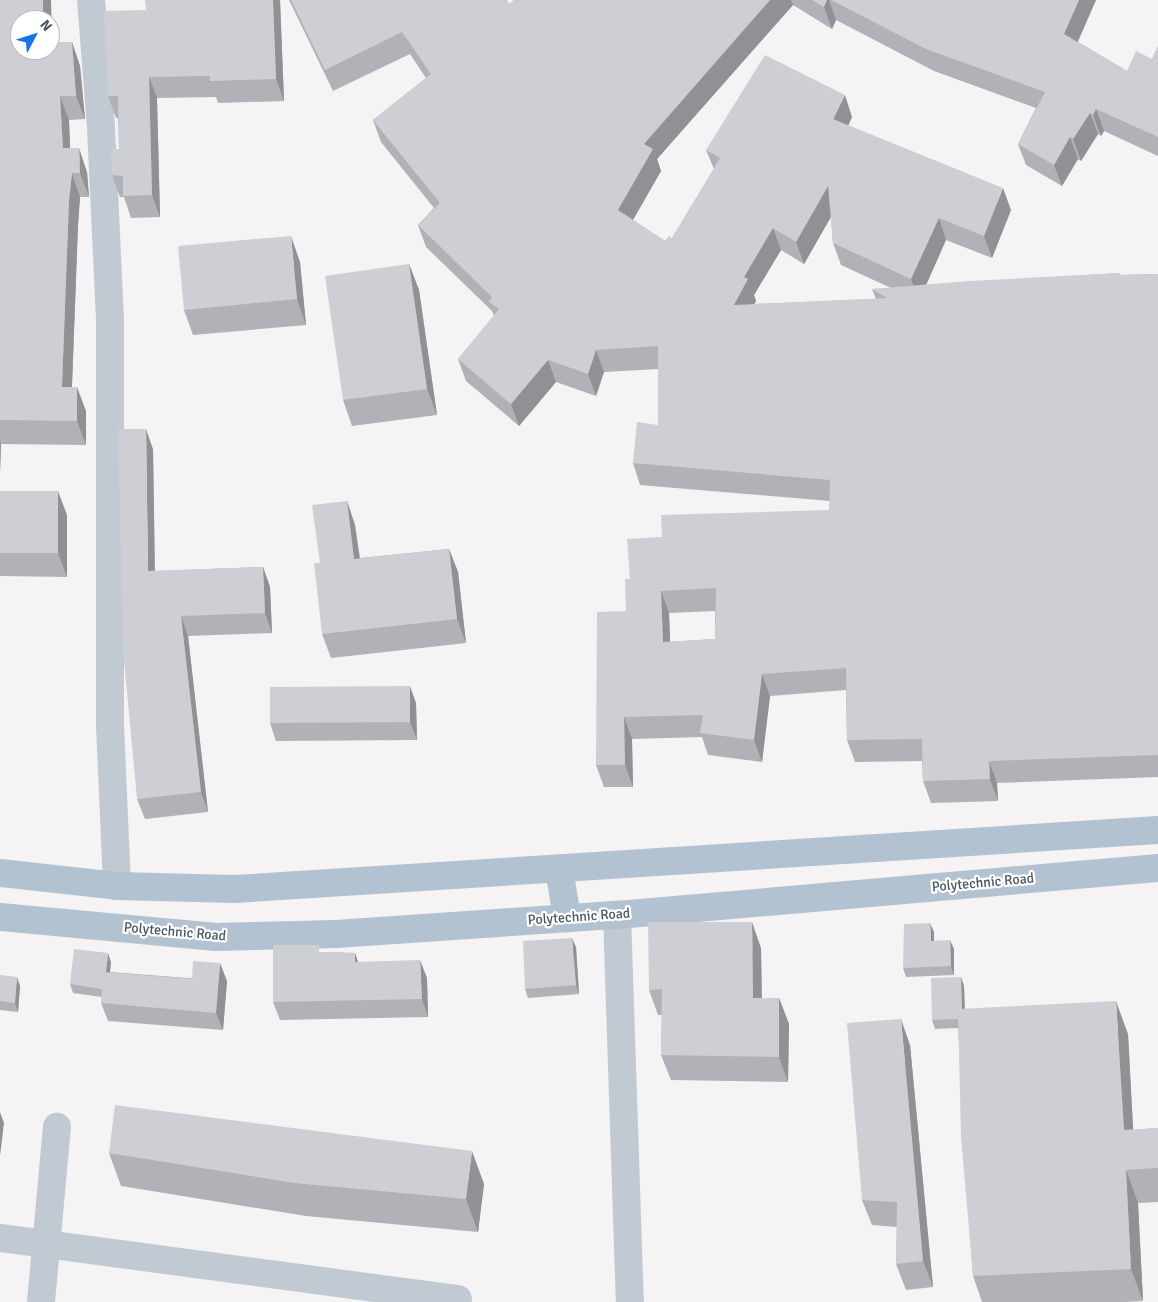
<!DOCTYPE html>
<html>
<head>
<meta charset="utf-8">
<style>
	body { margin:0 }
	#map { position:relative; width:1158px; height:1302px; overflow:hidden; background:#f5f3f3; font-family:Signika,sans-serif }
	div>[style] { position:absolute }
	.street>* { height:28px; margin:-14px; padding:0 14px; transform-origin:14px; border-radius:14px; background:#c1cad2 }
	.primary>* { height:28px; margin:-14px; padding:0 14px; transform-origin:14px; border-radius:14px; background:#b3c2d1 }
	.wall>* { inset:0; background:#b0b2b7 }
	.shaded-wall>* { inset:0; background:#909195 }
	.building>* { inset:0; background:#cdcfd5 }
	span { translate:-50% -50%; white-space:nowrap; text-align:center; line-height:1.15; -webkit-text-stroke:4.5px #fff; paint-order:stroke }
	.street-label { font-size:14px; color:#4a5661 }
	.north { position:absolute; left:10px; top:10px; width:50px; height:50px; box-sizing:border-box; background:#fff; border:1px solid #b7bbc0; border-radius:50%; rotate:50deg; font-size:14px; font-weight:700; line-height:20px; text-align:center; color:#4a5661 }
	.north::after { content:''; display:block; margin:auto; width:18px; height:22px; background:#1a73e8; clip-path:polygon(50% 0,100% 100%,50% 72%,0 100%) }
</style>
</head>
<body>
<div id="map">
	<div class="street">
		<i style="left:91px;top:0;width:128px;rotate:85.5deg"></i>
		<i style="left:101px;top:128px;width:193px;rotate:87.3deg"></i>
		<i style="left:110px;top:321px;width:404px;rotate:90deg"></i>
		<i style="left:110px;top:725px;width:161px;rotate:87.5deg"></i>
		<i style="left:617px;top:915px;width:387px;rotate:88.1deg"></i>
		<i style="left:0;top:1238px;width:462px;rotate:7.6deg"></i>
		<i style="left:41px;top:1302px;width:176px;rotate:-84.8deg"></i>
	</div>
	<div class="primary">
		<i style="left:559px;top:869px;width:50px;rotate:80.7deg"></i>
		<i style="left:0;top:873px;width:118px;rotate:6.3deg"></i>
		<i style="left:117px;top:886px;width:118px;rotate:1.5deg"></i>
		<i style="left:235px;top:889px;width:925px;rotate:-3.66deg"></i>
		<i style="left:0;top:917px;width:217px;rotate:5.3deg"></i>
		<i style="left:216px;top:937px;width:120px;rotate:-1.4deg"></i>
		<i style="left:336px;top:934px;width:282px;rotate:-3.9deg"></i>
		<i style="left:617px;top:915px;width:543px;rotate:-4.97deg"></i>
	</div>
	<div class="wall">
		<i style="clip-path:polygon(0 0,51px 0,52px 43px,72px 42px,80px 66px,85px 119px,69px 120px,70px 148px,87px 172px,89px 197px,80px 197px,78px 225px,72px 387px,86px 411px,86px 445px,1px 444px,0 472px)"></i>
		<i style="clip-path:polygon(280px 0,284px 101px,218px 103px,216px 97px,157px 98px,160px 217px,131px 218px,124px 197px,120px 197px,112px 175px,119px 149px,118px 118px,116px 118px,108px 96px,146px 10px)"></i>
		<i style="clip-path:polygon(evenodd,289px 0,506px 0,510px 4px,514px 0,1096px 0,1078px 42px,1127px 71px,1152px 59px,1158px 46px,1158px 156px,1104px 131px,1101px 136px,1098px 134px,1081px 161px,1078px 159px,1062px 186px,1026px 165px,1018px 144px,1036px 108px,934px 71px,836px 20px,832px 29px,793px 5px,657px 159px,661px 171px,633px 220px,665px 241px,672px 238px,714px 169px,706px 150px,852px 117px,848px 126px,1011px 210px,992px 258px,946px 240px,926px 285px,1119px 273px,1120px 275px,1158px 274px,1158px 777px,997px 783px,998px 801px,931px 803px,923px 781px,922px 761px,855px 762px,847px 740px,846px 690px,770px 696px,762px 762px,708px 755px,702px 737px,632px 739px,633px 787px,604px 787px,596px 765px,626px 611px,630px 579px,662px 537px,829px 510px,830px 501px,640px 485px,633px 463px,658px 425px,658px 369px,604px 372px,596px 396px,556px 382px,519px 426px,466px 381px,458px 359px,494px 316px,492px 311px,426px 247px,418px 225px,434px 208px,381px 142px,373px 120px,426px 78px,410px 54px,333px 91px,289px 0,831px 217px,833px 243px,841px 265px,891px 288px,872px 289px,876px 299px,754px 304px,756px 301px,754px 295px,781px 250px,804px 264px,831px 217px,289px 0,715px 611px,715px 639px,670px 642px,669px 613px,715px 611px)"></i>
		<i style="clip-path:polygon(300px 262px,306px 325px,193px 335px,184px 310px)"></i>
		<i style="clip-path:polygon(409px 264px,419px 290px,437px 415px,352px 426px,343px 400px)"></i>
		<i style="clip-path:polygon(153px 449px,155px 571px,263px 567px,270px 587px,272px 633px,188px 636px,208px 812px,145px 819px,137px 799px)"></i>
		<i style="clip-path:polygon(0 491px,67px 515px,67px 577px,0 576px)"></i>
		<i style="clip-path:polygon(347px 501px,355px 525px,360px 558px,449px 549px,458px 572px,466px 643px,331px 658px,322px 634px,320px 563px)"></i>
		<i style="clip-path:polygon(416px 703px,417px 740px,276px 741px,270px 723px)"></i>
		<i style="clip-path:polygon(934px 932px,934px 941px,954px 949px,954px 975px,906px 977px,903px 968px)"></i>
		<i style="clip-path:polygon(576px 947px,579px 994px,528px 998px,525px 989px)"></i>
		<i style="clip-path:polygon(761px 948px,762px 998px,779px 998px,789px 1024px,788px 1082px,671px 1080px,661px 1055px,662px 1015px,658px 1015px,649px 990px)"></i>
		<i style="clip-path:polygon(322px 952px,355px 953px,358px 962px,427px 978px,428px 1017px,280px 1020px,273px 1002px)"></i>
		<i style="clip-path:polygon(111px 962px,110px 972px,227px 981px,223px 1030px,108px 1021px,101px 1003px,102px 997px,73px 993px,70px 984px)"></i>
		<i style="clip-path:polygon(0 975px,20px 986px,18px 1012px,0 1010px)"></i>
		<i style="clip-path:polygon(961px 977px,964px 986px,965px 1009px,1128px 1034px,1133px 1130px,1158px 1128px,1158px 1202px,1138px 1203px,1143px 1301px,1125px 1302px,982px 1302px,973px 1276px,958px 1028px,935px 1029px,932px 1020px)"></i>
		<i style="clip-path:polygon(910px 1045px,933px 1287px,906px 1290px,896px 1264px,897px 1227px,872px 1225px,862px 1200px)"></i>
		<i style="clip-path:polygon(109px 1153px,484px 1184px,478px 1232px,306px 1216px,121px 1186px)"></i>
	</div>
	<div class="shaded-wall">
		<i style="clip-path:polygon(43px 0,51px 0,52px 67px,50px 50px,50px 20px,43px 20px)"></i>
		<i style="clip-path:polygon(273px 0,280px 0,284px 101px,276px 79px)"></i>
		<i style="clip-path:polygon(770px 0,791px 0,793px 5px,657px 159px,661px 171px,626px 232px,618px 210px,644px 144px)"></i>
		<i style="clip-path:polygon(827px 0,829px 0,836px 20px,832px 29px,824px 7px)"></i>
		<i style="clip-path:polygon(1079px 0,1096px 0,1071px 56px,1064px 34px)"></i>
		<i style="clip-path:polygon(72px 42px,80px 66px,85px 119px,76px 96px)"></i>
		<i style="clip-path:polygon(149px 77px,157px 98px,160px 217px,152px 195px)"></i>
		<i style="clip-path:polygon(845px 95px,852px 117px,841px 141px,833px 119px)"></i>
		<i style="clip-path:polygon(60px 96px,69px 120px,71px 172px,63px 148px)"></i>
		<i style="clip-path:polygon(1096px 109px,1104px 131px,1101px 136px,1093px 115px)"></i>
		<i style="clip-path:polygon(1090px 113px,1098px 134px,1081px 161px,1073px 139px)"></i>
		<i style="clip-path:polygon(1070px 137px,1078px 159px,1062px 186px,1054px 165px)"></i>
		<i style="clip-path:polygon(79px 148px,87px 172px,89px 197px,80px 173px)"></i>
		<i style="clip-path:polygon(72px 173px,80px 197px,78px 225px,71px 411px,62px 387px,69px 201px)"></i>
		<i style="clip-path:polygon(828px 186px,836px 208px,804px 264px,796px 242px)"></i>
		<i style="clip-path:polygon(1003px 188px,1011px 210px,992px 258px,984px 236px)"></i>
		<i style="clip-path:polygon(939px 218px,946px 240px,919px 301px,911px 279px)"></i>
		<i style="clip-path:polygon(773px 228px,781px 250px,754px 295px,756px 301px,742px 327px,734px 305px,744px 277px)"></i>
		<i style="clip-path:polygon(291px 236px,300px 262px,306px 325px,297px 299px)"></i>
		<i style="clip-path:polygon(409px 264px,419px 290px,437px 415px,427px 389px)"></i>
		<i style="clip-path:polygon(596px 350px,604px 372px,596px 396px,588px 374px)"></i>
		<i style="clip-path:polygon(548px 360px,556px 382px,519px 426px,511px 404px)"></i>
		<i style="clip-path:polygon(77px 387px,86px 411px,86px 445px,77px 421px)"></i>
		<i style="clip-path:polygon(146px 429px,153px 449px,155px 591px,148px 571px)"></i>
		<i style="clip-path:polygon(0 441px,1px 444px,0 472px)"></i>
		<i style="clip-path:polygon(58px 491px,67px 515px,67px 577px,58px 553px)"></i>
		<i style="clip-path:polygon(347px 501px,355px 525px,363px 583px,354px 559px)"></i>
		<i style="clip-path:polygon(449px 549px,458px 572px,466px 643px,457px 619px)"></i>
		<i style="clip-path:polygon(263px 567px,270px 587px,272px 633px,265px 613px)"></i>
		<i style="clip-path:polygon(661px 591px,669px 613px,671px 664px,663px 642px)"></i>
		<i style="clip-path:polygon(181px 616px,188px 636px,208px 812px,201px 792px)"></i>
		<i style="clip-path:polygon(762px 674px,770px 696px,762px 762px,754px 740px)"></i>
		<i style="clip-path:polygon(410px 686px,416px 703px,417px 740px,410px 722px)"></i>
		<i style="clip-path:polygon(624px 717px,632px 739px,633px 787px,625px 765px)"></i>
		<i style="clip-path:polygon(989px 761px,997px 783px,998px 801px,990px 779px)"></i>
		<i style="clip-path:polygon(752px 922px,761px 948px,762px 1023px,753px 998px)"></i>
		<i style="clip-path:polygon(930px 923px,934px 932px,934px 950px,931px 941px)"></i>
		<i style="clip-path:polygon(572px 938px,576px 947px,579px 994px,576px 985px)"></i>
		<i style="clip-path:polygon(950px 940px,954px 949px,954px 975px,951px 966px)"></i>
		<i style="clip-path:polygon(108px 953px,111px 962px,107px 998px,104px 989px)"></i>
		<i style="clip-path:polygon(355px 953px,361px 971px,355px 962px)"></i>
		<i style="clip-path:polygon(420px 960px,427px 978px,428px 1017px,422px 999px)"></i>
		<i style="clip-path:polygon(220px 963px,227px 981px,223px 1030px,216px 1013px)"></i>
		<i style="clip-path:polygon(17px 977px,20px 986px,18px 1012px,15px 1003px)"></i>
		<i style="clip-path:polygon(961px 977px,964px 986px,965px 1028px,962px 1019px)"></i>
		<i style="clip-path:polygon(779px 998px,789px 1024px,788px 1082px,779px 1057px)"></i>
		<i style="clip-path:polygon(1116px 1001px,1128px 1034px,1135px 1163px,1124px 1130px)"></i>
		<i style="clip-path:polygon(901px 1019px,910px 1045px,933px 1287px,923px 1261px)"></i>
		<i style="clip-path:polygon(0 1112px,4px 1123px,0 1156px)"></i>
		<i style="clip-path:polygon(472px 1151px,484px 1184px,478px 1232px,466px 1199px)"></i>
		<i style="clip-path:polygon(1126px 1170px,1138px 1203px,1143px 1301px,1131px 1269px)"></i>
	</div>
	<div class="building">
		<i style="clip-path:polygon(0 0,43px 0,43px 20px,20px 20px,20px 50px,50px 50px,50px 43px,72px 42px,76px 96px,60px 96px,63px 148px,79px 148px,80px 173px,72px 173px,69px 201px,62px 387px,77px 387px,77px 421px,0 420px)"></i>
		<i style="clip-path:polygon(145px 0,273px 0,276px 79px,210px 81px,210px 76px,149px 77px,152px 195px,123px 196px,123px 176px,112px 175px,111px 149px,119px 149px,118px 96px,108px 96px,104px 11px,146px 10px)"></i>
		<i style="clip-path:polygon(evenodd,291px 0,506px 0,510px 4px,514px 0,770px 0,644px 144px,653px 149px,618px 210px,665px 241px,669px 236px,672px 238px,720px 158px,706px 150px,765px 55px,845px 95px,833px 119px,1003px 188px,984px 236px,939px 218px,911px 279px,833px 243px,828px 186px,796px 242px,773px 228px,744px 277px,748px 279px,734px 305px,887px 298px,872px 289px,970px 281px,1119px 273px,1119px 275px,1158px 274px,1158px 755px,989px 761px,990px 779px,923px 781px,922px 739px,847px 740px,846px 668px,762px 674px,754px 740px,700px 733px,703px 715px,624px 717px,625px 765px,596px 765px,597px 612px,626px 611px,625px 579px,630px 579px,627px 539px,662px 537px,661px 515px,829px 510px,830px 480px,633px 463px,637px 422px,658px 425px,658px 346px,596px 350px,588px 374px,548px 360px,511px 404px,458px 359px,499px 309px,489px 302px,492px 297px,418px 225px,440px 203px,373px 120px,431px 74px,402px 32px,325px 70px,291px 0,716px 588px,715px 639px,663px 642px,661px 591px,716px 588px)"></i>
		<i style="clip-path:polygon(812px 0,827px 0,824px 7px)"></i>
		<i style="clip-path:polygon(831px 0,1079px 0,1064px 34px,1127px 71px,1136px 51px,1152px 59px,1158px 46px,1158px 137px,1096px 109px,1093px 115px,1090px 113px,1073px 139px,1070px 137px,1054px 165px,1018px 144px,1045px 92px,926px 49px)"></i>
		<i style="clip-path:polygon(291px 236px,297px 299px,184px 310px,178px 246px)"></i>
		<i style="clip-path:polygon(409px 264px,427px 389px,343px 400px,325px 276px)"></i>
		<i style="clip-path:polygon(118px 429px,146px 429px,148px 571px,263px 567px,265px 613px,181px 616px,201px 792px,137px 799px,123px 650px)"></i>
		<i style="clip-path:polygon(0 491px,58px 491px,58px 553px,0 553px)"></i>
		<i style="clip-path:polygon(347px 501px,354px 559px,449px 549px,457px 619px,322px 634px,314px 563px,320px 563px,312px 505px)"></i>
		<i style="clip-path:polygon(410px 686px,410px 722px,270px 723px,270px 687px)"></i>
		<i style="clip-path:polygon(648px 922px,752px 922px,753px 998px,779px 998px,779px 1057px,661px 1055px,662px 989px,649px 990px)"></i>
		<i style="clip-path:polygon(930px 923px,931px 941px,950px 940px,951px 966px,903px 968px,904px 924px)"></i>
		<i style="clip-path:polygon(572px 938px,576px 985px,525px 989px,523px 941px)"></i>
		<i style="clip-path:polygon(273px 945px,319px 945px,319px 952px,355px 953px,355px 962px,420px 960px,422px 999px,273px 1002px)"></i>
		<i style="clip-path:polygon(74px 949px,108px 953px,106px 972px,103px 972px,102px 989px,70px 984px)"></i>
		<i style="clip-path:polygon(193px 961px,220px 963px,216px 1013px,101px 1003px,103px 972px,192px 979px)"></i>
		<i style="clip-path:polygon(0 975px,17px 977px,15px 1003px,0 1001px)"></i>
		<i style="clip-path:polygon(961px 977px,962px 1009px,958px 1009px,958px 1019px,932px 1020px,931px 978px)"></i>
		<i style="clip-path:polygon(1116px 1001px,1124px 1130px,1158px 1128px,1158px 1168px,1126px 1170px,1131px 1269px,973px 1276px,961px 1136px,958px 1009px)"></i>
		<i style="clip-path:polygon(901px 1019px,923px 1261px,896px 1264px,897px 1202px,862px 1200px,847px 1023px)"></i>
		<i style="clip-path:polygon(115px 1105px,472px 1151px,466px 1199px,294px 1183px,109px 1153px)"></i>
	</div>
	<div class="street-label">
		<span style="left:983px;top:883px;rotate:-5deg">Polytechnic Road</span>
		<span style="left:579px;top:917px;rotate:-4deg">Polytechnic Road</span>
		<span style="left:175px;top:932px;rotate:5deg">Polytechnic Road</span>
	</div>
	<div class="north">N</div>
</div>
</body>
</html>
